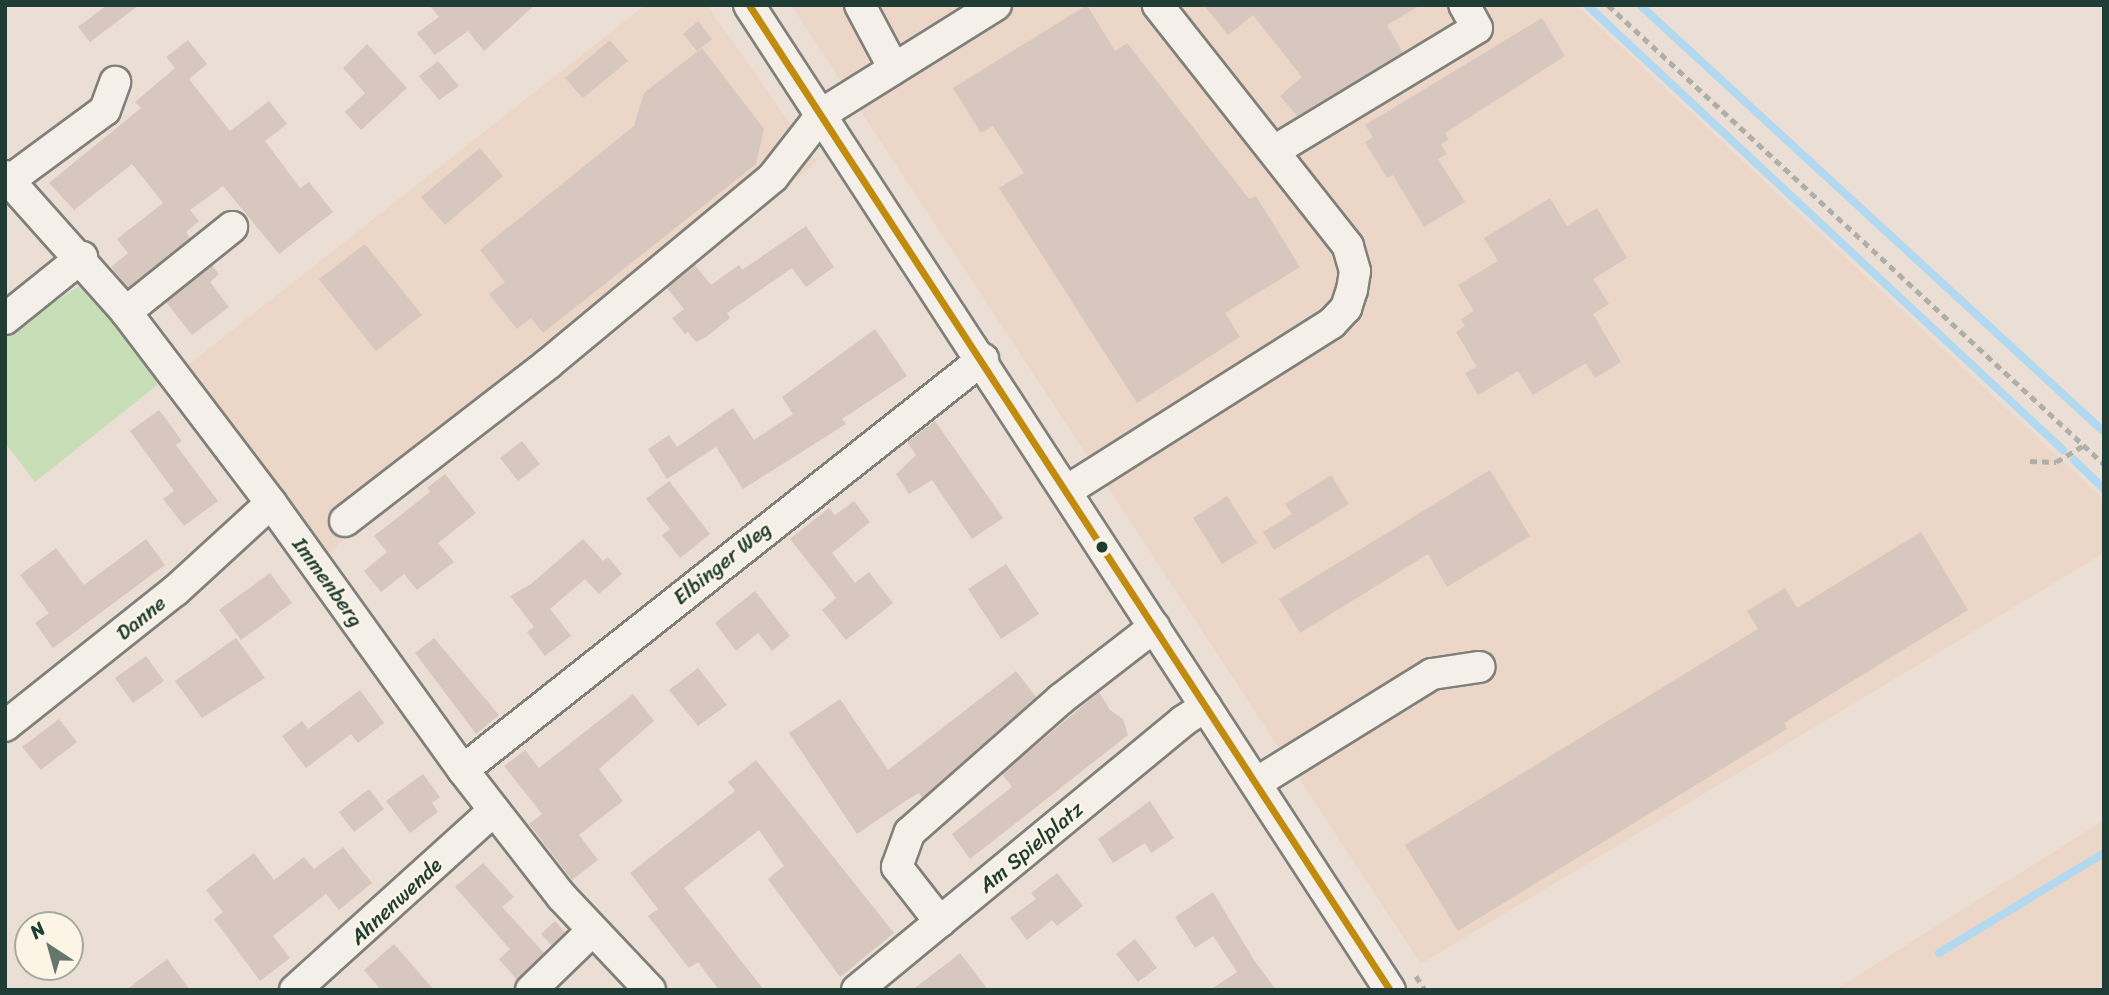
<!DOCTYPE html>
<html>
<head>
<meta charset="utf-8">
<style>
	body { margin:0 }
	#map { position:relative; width:2109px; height:995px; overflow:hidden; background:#ebdfd5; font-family:Sriracha,sans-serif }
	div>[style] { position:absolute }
	.built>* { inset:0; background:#ecd6c7 }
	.green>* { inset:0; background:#c8deb6 }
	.stream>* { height:8px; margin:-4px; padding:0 4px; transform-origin:4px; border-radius:4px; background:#b3d9f0 }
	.building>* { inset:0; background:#d7c7be }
	.path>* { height:4.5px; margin-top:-2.25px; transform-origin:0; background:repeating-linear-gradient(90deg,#afafaa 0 7px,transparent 0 12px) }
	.roads { filter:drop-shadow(2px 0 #80807a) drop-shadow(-2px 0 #80807a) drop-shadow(0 2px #80807a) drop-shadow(0 -2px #80807a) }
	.minor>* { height:30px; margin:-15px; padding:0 15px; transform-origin:15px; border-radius:15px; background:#f4efe9 }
	.bus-1>* { height:7px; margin:-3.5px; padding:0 3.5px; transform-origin:3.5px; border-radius:3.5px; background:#c18c0d }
	.dots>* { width:19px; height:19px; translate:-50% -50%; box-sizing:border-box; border:4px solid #fcf5e5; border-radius:50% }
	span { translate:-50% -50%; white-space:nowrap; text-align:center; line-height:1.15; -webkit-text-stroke:5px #fcf5e5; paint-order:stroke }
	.street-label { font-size:21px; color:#1f3d34 }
	.frame { position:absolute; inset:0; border:7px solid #1f3d34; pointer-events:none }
	.north { position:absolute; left:14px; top:911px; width:70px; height:70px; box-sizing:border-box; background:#fcf5e5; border:2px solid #a4ab9e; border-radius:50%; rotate:324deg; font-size:19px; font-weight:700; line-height:28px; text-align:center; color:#1f3d34 }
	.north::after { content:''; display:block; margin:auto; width:24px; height:32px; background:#66766c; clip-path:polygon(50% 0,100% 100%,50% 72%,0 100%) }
</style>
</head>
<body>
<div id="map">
	<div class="built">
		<i style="clip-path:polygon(645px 5px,707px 5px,817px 162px,327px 554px,188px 365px)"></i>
		<i style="clip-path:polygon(791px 5px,1576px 5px,2104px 500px,2104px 553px,1421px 964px)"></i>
		<i style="clip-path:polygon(2104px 820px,2104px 990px,1835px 990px)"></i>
	</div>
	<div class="green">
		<i style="clip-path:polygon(84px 283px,161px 382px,35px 482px,5px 443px,5px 334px)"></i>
	</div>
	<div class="stream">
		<i style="left:1587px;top:5px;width:652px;rotate:43.07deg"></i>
		<i style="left:1640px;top:5px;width:631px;rotate:42.62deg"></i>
		<i style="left:2074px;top:460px;width:42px;rotate:44deg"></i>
		<i style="left:1939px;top:953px;width:193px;rotate:-31.2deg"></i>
	</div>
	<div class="building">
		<i style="clip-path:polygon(107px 5px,139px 5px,90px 42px,78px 27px)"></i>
		<i style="clip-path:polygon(429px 5px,535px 5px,484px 51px,468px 31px,435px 55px,417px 33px,439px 17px)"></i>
		<i style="clip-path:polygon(1087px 5px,1115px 51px,1127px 43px,1249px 199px,1256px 196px,1300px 267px,1225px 313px,1240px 337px,1137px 403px,999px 188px,1024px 173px,993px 126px,981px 133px,953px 88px)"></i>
		<i style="clip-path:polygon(1204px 5px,1421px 5px,1387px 25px,1403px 53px,1297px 116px,1280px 96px,1302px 77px,1253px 15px,1228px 35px)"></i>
		<i style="clip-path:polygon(1542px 18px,1565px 56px,1445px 133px,1449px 139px,1441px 144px,1447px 154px,1438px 159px,1465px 202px,1424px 227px,1393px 175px,1387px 178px,1365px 142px,1373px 137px,1365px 125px)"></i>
		<i style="clip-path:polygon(698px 21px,712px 39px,697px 51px,683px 34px)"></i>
		<i style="clip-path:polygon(188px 40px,207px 64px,189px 79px,230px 131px,269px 101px,287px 124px,265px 141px,300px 188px,309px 182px,333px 212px,279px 254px,223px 186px,190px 210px,199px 221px,186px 232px,190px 238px,128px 288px,111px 267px,128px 253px,117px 239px,163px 203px,132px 164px,74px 210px,49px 183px,141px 108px,135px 102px,175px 68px,166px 57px)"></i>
		<i style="clip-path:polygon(610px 40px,628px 61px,583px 98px,565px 78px)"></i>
		<i style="clip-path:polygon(367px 44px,407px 88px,361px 130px,345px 112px,365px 93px,343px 68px)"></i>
		<i style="clip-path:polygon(702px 48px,764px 129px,756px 164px,543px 333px,531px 318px,517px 329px,489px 294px,505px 282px,480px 250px,634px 126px,644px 93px)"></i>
		<i style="clip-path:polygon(438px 61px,459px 86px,439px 100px,419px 76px)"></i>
		<i style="clip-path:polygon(480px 148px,503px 176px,445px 225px,421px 197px)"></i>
		<i style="clip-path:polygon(1550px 198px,1567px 226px,1597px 208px,1627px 258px,1593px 279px,1609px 304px,1593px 314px,1621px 362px,1595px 378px,1586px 363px,1533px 395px,1518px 371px,1478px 395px,1465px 373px,1477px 367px,1456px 332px,1465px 326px,1461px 319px,1474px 311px,1458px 285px,1498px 261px,1484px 238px)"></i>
		<i style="clip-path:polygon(806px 226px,834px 267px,806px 287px,792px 268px,727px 313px,730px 318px,706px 337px,696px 342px,688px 332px,685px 334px,672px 318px,684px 309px,667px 288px,695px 265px,711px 285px,739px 265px,742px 270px)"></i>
		<i style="clip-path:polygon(365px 244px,422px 315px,376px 351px,319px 279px)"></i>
		<i style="clip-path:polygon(212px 265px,219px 274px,210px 282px,229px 307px,192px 335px,166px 302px)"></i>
		<i style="clip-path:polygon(875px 329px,907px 376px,842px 419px,846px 424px,743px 489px,716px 447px,667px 479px,648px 449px,669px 435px,677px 447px,733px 408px,754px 440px,793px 414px,782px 397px)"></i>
		<i style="clip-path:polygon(159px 410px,182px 441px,176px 445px,218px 501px,184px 526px,163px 499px,174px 491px,130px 431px)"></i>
		<i style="clip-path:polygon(935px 421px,1003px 518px,972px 539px,932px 480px,909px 494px,896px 474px,916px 455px,907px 442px)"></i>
		<i style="clip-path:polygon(522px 441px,540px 464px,518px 481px,500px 458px)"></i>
		<i style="clip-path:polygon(1490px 470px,1530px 536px,1447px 587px,1428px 554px,1300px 633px,1279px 599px)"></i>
		<i style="clip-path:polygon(445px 474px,476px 513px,438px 543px,454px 562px,417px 590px,404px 574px,381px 592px,364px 571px,387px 552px,374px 536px,430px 492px,427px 488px)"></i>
		<i style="clip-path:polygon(1331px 475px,1349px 504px,1274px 550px,1263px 532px,1292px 514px,1285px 504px)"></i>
		<i style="clip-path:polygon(669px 481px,710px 534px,680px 558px,662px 535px,670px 529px,646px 499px)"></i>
		<i style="clip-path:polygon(1227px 496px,1257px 543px,1222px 564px,1193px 518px)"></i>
		<i style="clip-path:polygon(854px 501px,870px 522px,832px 553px,855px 583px,869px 572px,893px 603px,846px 640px,822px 610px,836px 598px,832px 592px,790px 539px,829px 508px,835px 515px)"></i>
		<i style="clip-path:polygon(1921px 532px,1968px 610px,1784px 723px,1787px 729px,1458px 931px,1405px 845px,1758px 629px,1747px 611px,1785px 588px,1797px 608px)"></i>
		<i style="clip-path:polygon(146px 539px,165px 565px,53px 648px,35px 623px,49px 613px,20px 575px,56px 548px,84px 585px)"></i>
		<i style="clip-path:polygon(583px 539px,603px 561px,608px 557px,622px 574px,599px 594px,585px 579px,550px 609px,571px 636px,545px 656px,527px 632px,534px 627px,510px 596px,531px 584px)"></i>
		<i style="clip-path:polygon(1006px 564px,1039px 614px,1001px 639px,968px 589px)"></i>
		<i style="clip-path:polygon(270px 573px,292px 603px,241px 640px,219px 610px)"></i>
		<i style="clip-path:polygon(755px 591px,790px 636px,772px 651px,758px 633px,736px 651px,715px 623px)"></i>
		<i style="clip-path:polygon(236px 638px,265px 678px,202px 718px,175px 681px)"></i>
		<i style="clip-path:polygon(434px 638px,499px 715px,476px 734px,415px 653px)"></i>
		<i style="clip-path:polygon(146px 656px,164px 681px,133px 703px,115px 678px)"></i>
		<i style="clip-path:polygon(698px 668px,727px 705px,698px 726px,669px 690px)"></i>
		<i style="clip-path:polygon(1016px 671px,1036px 697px,922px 798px,919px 793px,907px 800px,857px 834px,789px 733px,840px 699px,888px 770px)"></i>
		<i style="clip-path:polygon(360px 690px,384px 723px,358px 743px,351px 734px,306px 768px,282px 736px,302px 721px,308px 729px)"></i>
		<i style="clip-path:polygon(1099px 692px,1110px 710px,1123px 719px,1128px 735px,970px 859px,952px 834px,1012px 787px,1002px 774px)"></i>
		<i style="clip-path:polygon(633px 694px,654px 721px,599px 769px,623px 801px,579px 835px,598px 860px,572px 880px,529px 824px,542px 814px,504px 766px,525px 750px,539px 768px)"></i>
		<i style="clip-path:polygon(59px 719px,77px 742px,41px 770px,22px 747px)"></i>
		<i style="clip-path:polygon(756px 760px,894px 933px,840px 977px,768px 879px,784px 866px,759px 830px,684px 888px,764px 990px,719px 990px,698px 962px,689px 968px,648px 916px,658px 909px,630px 873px,735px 791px,728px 782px)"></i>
		<i style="clip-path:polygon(423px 774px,440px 797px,432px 803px,438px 812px,410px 833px,386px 801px)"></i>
		<i style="clip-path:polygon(369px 789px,384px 809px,354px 832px,339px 812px)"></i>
		<i style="clip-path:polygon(1150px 801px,1174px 838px,1151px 853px,1145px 843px,1113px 863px,1098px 839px)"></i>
		<i style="clip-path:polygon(343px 847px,372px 883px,339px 910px,326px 894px,273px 936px,290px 958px,260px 981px,214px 919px,223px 912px,206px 890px,254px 853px,274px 880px,304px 857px,314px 869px)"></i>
		<i style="clip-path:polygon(483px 863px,514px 897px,502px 907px,544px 953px,517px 980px,499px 959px,510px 949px,455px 887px)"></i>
		<i style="clip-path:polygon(1057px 873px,1083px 906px,1057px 926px,1052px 920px,1027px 940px,1010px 918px,1036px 899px,1031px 893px)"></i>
		<i style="clip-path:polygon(1213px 892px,1254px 960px,1276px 990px,1210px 990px,1237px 972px,1213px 936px,1195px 948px,1175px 917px)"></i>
		<i style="clip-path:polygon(555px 921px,565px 932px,552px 946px,541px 934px)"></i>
		<i style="clip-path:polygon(1135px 939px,1157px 968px,1138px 982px,1116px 954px)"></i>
		<i style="clip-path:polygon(394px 944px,434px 990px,381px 990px,364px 970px)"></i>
		<i style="clip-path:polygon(960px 953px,988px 990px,912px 990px,949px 962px)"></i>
		<i style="clip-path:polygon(167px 959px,190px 990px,126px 990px)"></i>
	</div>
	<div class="path">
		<i style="left:1608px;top:5px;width:676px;rotate:42.78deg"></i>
		<i style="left:2030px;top:461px;width:26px;rotate:2deg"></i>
		<i style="left:2056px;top:462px;width:31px;rotate:-31deg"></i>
		<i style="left:1416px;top:976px;width:17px;rotate:57deg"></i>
	</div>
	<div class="roads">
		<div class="minor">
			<i style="left:749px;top:5px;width:1175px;rotate:56.95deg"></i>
			<i style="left:860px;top:5px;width:72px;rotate:62deg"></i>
			<i style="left:1274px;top:151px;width:237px;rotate:-31.2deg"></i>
			<i style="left:1477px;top:28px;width:26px;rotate:-119deg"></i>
			<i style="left:5px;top:176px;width:182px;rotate:48.3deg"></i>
			<i style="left:126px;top:312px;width:240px;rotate:52.8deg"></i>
			<i style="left:271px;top:503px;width:329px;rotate:54.3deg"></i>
			<i style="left:463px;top:770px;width:161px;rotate:52.1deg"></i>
			<i style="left:562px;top:897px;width:128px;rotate:46.6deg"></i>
			<i style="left:10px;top:180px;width:118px;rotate:-36.4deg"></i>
			<i style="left:105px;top:110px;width:30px;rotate:-70deg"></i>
			<i style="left:126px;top:312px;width:136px;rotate:-38.7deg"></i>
			<i style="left:5px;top:319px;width:99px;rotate:-38.8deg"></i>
			<i style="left:1068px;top:490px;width:312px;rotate:-32.3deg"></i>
			<i style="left:1332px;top:323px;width:21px;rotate:-47deg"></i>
			<i style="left:1346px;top:308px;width:19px;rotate:-72deg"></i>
			<i style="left:1352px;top:290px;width:19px;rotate:-81deg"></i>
			<i style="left:1355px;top:271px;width:26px;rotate:-106deg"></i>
			<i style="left:1348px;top:246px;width:307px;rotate:-128.3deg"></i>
			<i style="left:345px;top:521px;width:257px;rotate:-37.7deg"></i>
			<i style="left:548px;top:364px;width:293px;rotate:-39.7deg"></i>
			<i style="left:773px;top:177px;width:81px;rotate:-52deg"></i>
			<i style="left:823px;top:113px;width:204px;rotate:-32deg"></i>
			<i style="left:5px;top:726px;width:217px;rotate:-38.5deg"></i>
			<i style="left:175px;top:591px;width:130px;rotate:-42.5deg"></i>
			<i style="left:463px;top:770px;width:663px;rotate:-38.32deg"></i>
			<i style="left:1256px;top:783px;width:207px;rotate:-31.8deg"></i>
			<i style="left:1432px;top:674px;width:48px;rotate:-8.5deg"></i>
			<i style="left:940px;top:922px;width:70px;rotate:-128deg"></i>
			<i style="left:897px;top:867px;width:37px;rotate:-70deg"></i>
			<i style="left:910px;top:832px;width:201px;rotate:-41.4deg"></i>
			<i style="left:1061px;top:699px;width:118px;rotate:-37.7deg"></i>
			<i style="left:295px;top:990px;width:268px;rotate:-42.1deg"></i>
			<i style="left:531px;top:990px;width:86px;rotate:-44.1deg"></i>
			<i style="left:857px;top:990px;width:423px;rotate:-39.5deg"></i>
			<i style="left:1183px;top:721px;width:27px;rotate:-33deg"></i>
		</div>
	</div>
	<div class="bus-1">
		<i style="left:749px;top:5px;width:1175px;rotate:56.95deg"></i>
	</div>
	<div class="dots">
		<i style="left:1102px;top:547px;background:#1f3d34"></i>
	</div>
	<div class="street-label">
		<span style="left:722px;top:563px;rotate:-39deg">Elbinger Weg</span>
		<span style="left:328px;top:582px;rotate:54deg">Immenberg</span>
		<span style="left:141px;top:618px;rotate:-39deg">Danne</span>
		<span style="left:1031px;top:847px;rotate:-40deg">Am Spielplatz</span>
		<span style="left:396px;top:901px;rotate:-43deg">Ahnenwende</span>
	</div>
	<div class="frame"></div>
	<div class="north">N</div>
</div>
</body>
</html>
